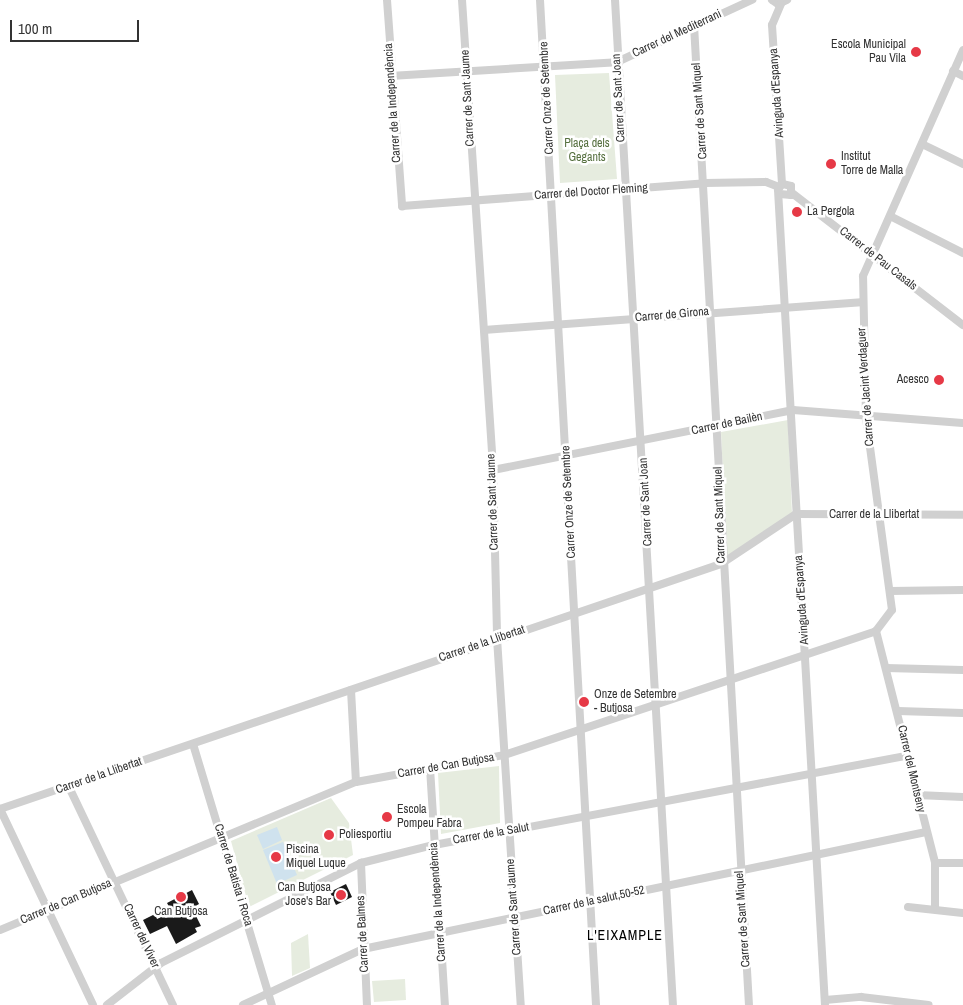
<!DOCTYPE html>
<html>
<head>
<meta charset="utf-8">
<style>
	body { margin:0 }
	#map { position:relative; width:963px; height:1005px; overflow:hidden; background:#fff; font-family:"Archivo Narrow",sans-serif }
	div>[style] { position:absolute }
	.green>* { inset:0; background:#e6ecdf }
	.water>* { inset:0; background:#cfe2ee }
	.building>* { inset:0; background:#1a1a1a }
	.minor>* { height:8px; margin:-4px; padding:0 4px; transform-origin:4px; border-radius:4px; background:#d0d0d0 }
	.dots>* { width:14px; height:14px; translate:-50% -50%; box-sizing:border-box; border:2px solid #fff; border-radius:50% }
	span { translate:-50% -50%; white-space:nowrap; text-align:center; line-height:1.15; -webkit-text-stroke:5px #fff; paint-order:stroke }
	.street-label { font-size:12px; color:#333 }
	.poi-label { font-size:12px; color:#333 }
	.right { translate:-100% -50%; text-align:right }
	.left { translate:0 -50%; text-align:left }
	.park-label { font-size:12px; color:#56703f }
	.neighbourhood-label { font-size:14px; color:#000; letter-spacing:1px }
	.scale { position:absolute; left:10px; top:20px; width:129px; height:22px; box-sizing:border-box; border:2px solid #333; border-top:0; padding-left:6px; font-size:15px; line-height:18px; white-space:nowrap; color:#333; -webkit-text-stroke:4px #fff; paint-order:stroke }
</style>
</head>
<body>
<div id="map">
	<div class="green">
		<i style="clip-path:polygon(609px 73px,617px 179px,560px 183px,555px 75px)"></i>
		<i style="clip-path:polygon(788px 420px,792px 513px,727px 556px,721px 432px)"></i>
		<i style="clip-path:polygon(499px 766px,500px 823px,441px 834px,438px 773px)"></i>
		<i style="clip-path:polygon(331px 798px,349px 823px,353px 855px,249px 907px,231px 841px)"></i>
		<i style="clip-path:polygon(308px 934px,310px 968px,292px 976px,291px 943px)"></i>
		<i style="clip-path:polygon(405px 979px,406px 1000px,374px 1002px,372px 981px)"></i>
	</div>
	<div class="water">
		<i style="clip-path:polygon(277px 827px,282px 840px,263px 849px,257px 835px)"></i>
		<i style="clip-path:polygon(283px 842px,297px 875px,277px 884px,263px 850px)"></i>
	</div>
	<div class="building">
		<i style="clip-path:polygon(346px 884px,352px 897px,336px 905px,330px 892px)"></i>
		<i style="clip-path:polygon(192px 890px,199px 904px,192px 908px,201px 926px,195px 928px,197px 932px,176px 944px,167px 926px,150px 934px,143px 920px,155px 914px,157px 919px,172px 912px,167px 903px)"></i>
	</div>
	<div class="minor">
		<i style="left:387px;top:0;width:207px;rotate:85.8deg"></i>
		<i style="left:402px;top:206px;width:304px;rotate:-4.3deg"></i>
		<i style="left:705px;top:183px;width:61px;rotate:-0.9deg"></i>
		<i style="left:766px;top:182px;width:14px;rotate:21deg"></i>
		<i style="left:462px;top:0;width:471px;rotate:86.2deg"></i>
		<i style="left:493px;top:470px;width:168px;rotate:88.6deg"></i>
		<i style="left:497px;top:638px;width:368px;rotate:86.3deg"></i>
		<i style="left:540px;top:0;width:1007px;rotate:86.81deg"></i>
		<i style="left:615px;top:0;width:1007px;rotate:86.7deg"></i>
		<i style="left:772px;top:0;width:7px;rotate:34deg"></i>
		<i style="left:778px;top:4px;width:10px;rotate:-24deg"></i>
		<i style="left:781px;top:4px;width:23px;rotate:113deg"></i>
		<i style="left:772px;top:25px;width:159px;rotate:86.4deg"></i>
		<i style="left:694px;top:25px;width:982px;rotate:86.79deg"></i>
		<i style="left:953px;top:71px;width:11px;rotate:27deg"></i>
		<i style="left:390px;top:76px;width:227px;rotate:-3.5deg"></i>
		<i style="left:617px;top:62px;width:149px;rotate:-24.7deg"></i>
		<i style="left:922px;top:144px;width:46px;rotate:26deg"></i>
		<i style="left:792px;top:193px;width:216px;rotate:37.7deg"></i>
		<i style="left:780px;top:194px;width:11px;rotate:5deg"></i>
		<i style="left:791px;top:195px;width:9px;rotate:-90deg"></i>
		<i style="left:791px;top:186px;width:9px;rotate:-167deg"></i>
		<i style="left:782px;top:184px;width:7px;rotate:124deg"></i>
		<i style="left:778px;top:190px;width:816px;rotate:86.7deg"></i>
		<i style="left:890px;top:216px;width:82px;rotate:26.9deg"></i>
		<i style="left:484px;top:330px;width:378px;rotate:-4.2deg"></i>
		<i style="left:493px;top:470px;width:306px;rotate:-11.3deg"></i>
		<i style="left:793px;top:410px;width:170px;rotate:4.4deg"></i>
		<i style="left:890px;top:591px;width:73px;rotate:-0.8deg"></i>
		<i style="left:876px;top:631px;width:239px;rotate:75.7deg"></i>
		<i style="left:935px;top:863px;width:46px;rotate:90deg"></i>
		<i style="left:886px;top:668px;width:77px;rotate:1.5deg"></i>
		<i style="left:351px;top:690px;width:92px;rotate:86.9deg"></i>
		<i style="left:898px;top:711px;width:65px;rotate:1.8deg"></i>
		<i style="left:193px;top:744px;width:273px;rotate:73.2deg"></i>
		<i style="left:430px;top:768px;width:237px;rotate:86.4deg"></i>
		<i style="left:69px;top:787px;width:242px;rotate:64.5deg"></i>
		<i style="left:917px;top:795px;width:46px;rotate:2.5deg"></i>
		<i style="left:0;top:809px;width:761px;rotate:-18.77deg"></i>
		<i style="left:721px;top:564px;width:90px;rotate:-33.7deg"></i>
		<i style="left:796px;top:514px;width:167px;rotate:0.3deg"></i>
		<i style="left:0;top:809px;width:217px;rotate:64.6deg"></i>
		<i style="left:361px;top:863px;width:142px;rotate:87.6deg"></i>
		<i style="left:935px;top:863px;width:28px"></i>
		<i style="left:908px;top:907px;width:55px;rotate:6.2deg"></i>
		<i style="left:0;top:930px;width:386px;rotate:-22.6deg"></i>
		<i style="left:356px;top:782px;width:150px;rotate:-10.3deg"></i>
		<i style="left:504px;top:755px;width:392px;rotate:-18.4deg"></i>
		<i style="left:876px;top:631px;width:26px;rotate:-53deg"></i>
		<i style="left:892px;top:610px;width:195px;rotate:-97.7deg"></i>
		<i style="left:866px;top:417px;width:141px;rotate:-91.2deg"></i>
		<i style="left:863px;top:276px;width:247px;rotate:-66.1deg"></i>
		<i style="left:825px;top:1000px;width:36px;rotate:-5deg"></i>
		<i style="left:861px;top:997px;width:68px;rotate:6.7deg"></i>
		<i style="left:107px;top:1005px;width:68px;rotate:-37.9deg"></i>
		<i style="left:161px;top:963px;width:224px;rotate:-26.6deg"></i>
		<i style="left:361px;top:863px;width:75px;rotate:-13.9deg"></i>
		<i style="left:434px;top:845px;width:483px;rotate:-10.7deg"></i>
		<i style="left:243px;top:1005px;width:132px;rotate:-25deg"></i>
		<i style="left:363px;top:949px;width:575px;rotate:-11.74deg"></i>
	</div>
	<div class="dots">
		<i style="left:916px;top:52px;background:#e63946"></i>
		<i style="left:831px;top:164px;background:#e63946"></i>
		<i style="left:797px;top:212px;background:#e63946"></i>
		<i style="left:939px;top:380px;background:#e63946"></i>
		<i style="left:584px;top:702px;background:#e63946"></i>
		<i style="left:387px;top:817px;background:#e63946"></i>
		<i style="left:329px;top:835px;background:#e63946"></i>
		<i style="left:276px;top:857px;background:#e63946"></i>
		<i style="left:341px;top:895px;background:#e63946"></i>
		<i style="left:181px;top:897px;background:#e63946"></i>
	</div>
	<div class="street-label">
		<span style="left:677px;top:34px;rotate:-25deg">Carrer del Mediterrani</span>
		<span style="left:777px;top:93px;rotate:-94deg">Avinguda d'Espanya</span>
		<span style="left:468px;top:98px;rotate:-93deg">Carrer de Sant Jaume</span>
		<span style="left:547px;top:98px;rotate:-93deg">Carrer Onze de Setembre</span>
		<span style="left:619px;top:98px;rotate:-93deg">Carrer de Sant Joan</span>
		<span style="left:393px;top:103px;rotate:-94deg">Carrer de la Independència</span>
		<span style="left:700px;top:111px;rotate:-94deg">Carrer de Sant Miquel</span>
		<span style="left:591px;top:192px;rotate:-4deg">Carrer del Doctor Fleming</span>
		<span style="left:878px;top:259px;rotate:38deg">Carrer de Pau Casals</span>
		<span style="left:672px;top:315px;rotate:-5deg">Carrer de Girona</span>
		<span style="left:866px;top:387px;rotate:-94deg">Carrer de Jacint Verdaguer</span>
		<span style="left:727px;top:424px;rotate:-12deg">Carrer de Bailèn</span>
		<span style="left:493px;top:502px;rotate:-92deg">Carrer de Sant Jaume</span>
		<span style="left:569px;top:502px;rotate:-93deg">Carrer Onze de Setembre</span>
		<span style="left:646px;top:502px;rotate:-93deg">Carrer de Sant Joan</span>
		<span style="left:720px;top:515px;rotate:-92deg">Carrer de Sant Miquel</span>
		<span style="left:874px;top:515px">Carrer de la Llibertat</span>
		<span style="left:802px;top:600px;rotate:-94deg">Avinguda d'Espanya</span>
		<span style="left:482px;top:644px;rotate:-19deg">Carrer de la Llibertat</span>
		<span style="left:446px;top:766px;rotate:-10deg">Carrer de Can Butjosa</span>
		<span style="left:911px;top:769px;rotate:77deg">Carrer del Montseny</span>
		<span style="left:99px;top:776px;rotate:-19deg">Carrer de la Llibertat</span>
		<span style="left:491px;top:834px;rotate:-10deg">Carrer de la Salut</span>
		<span style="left:233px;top:875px;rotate:73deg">Carrer de Batista i Roca</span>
		<span style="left:594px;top:901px;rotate:-12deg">Carrer de la salut,50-52</span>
		<span style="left:66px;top:902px;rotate:-23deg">Carrer de Can Butjosa</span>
		<span style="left:438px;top:902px;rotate:-94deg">Carrer de la Independència</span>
		<span style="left:514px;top:907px;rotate:-94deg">Carrer de Sant Jaume</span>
		<span style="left:743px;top:919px;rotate:-94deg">Carrer de Sant Miquel</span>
		<span style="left:363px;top:934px;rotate:-93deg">Carrer de Balmes</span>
		<span style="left:141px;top:936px;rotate:65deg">Carrer del Viver</span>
	</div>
	<div class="poi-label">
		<span class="right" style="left:906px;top:52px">Escola Municipal<br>Pau Vila</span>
		<span class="left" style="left:841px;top:164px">Institut<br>Torre de Malla</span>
		<span class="left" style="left:807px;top:212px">La Pergola</span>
		<span class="right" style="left:929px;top:380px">Acesco</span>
		<span class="left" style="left:594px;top:702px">Onze de Setembre<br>- Butjosa</span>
		<span class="left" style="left:397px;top:817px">Escola<br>Pompeu Fabra</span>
		<span class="left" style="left:339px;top:835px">Poliesportiu</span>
		<span class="left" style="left:286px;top:857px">Piscina<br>Miquel Luque</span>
		<span class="right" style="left:331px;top:895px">Can Butjosa<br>Jose's Bar</span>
		<span style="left:181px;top:912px">Can Butjosa</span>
	</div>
	<div class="park-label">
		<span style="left:587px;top:151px">Plaça dels<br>Gegants</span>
	</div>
	<div class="neighbourhood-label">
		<span style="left:625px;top:935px">L'EIXAMPLE</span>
	</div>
	<div class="scale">100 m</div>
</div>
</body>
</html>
